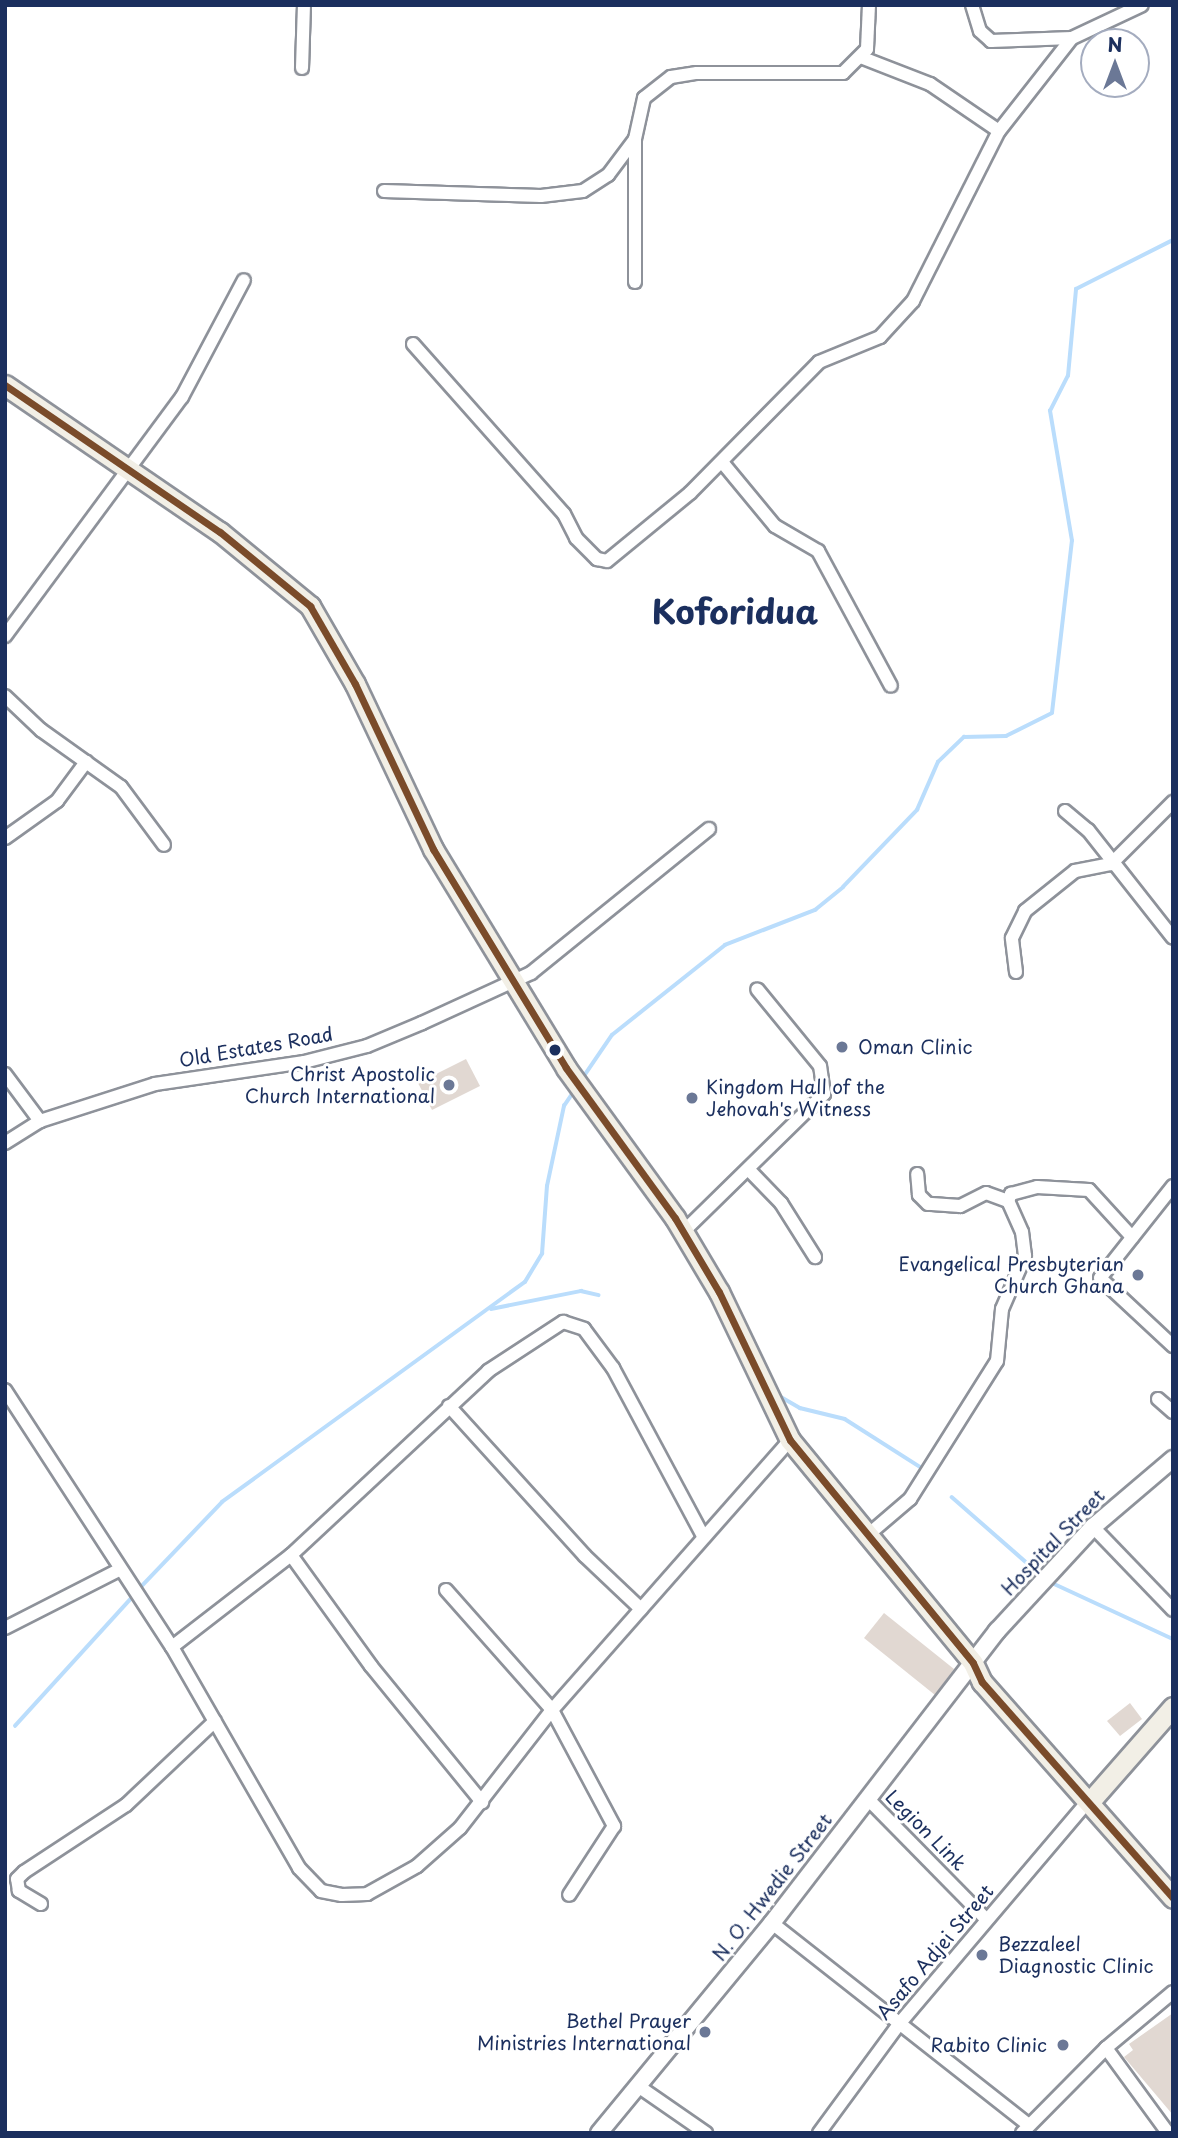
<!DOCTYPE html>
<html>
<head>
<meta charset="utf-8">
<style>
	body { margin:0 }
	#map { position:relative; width:1178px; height:2138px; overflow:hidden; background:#fff; font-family:"Playpen Sans",sans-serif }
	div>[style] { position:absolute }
	.stream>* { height:3.5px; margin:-1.75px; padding:0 1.75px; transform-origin:1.75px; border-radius:1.75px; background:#baddfc }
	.building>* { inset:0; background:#e1d8d2 }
	.roads { filter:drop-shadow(2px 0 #8e929a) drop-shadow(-2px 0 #8e929a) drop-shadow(0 2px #8e929a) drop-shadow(0 -2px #8e929a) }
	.minor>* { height:12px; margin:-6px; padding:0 6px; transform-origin:6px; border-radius:6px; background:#fff }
	.tertiary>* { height:16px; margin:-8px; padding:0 8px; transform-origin:8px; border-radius:8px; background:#fff }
	.primary>* { height:19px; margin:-9.5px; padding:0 9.5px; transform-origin:9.5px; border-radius:9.5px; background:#f2efe6 }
	.bus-1>* { height:7px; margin:-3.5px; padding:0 3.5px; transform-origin:3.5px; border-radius:3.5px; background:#7a4b2a }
	.dots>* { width:19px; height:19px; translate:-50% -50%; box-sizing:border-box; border:4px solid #fff; border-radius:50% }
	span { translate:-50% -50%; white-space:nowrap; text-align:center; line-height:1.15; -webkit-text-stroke:6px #fff; paint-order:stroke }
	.street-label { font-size:19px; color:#1b2f5e }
	.poi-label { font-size:19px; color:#1b2f5e }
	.left { translate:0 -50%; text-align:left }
	.right { translate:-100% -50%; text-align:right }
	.town-label { font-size:33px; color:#1b2f5e; font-weight:700 }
	.frame { position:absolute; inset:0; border:7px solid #1b2f5e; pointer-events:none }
	.north { position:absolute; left:1080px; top:28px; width:70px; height:70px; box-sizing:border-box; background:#fff; border:2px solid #a4acbf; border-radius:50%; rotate:0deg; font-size:19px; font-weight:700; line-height:28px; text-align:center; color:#1b2f5e }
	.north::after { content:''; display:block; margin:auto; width:24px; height:32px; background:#6b7896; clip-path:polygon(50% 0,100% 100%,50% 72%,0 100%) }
</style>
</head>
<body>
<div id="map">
	<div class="stream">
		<i style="left:582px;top:1079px;width:53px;rotate:-55.7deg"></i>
		<i style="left:612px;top:1035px;width:144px;rotate:-38.5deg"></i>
		<i style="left:725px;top:945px;width:97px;rotate:-21.3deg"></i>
		<i style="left:815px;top:910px;width:36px;rotate:-39deg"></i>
		<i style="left:843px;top:887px;width:107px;rotate:-46.1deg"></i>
		<i style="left:917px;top:810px;width:52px;rotate:-66.4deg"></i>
		<i style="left:938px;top:762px;width:36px;rotate:-44deg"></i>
		<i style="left:964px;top:737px;width:42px;rotate:-1.4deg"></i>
		<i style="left:1006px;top:736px;width:51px;rotate:-26.6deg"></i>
		<i style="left:1052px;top:713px;width:173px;rotate:-83.4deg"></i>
		<i style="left:1072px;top:541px;width:132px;rotate:-99.6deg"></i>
		<i style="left:1050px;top:411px;width:39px;rotate:-63deg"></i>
		<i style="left:1068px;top:376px;width:87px;rotate:-84.7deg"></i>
		<i style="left:1076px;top:289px;width:109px;rotate:-26.8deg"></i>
		<i style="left:491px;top:1309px;width:92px;rotate:-11.3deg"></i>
		<i style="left:581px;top:1291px;width:18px;rotate:13deg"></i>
		<i style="left:776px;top:1394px;width:28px;rotate:30deg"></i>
		<i style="left:800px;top:1408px;width:46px;rotate:13.7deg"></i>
		<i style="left:845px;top:1419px;width:91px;rotate:32.5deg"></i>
		<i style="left:952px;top:1497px;width:120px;rotate:41.3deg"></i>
		<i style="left:1048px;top:1581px;width:138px;rotate:24.9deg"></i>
		<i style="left:139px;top:1589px;width:120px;rotate:-46.3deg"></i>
		<i style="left:222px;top:1502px;width:374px;rotate:-36deg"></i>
		<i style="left:525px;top:1282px;width:33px;rotate:-59deg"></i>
		<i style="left:542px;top:1254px;width:68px;rotate:-85.8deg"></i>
		<i style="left:547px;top:1186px;width:82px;rotate:-78deg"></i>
		<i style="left:564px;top:1106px;width:18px;rotate:-56deg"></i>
		<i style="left:15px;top:1726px;width:177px;rotate:-47.7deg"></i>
	</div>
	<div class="building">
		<i style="clip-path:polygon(466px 1059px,480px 1086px,432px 1110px,418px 1083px)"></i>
		<i style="clip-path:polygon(884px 1613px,954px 1669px,935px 1695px,864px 1638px)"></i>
		<i style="clip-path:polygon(1130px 1703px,1142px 1719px,1120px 1736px,1107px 1721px)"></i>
		<i style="clip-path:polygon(1173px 2013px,1173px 2115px,1124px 2057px,1133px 2050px,1129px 2044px)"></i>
	</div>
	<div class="roads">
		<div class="minor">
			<i style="left:972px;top:5px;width:27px;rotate:73deg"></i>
			<i style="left:980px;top:31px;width:15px;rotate:42deg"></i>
			<i style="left:991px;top:41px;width:81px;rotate:-2.1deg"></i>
			<i style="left:863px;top:58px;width:72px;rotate:21.2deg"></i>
			<i style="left:930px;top:84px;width:83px;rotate:34.3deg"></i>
			<i style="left:302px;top:68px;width:63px;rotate:-88.2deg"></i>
			<i style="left:384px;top:191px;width:157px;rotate:1.8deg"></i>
			<i style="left:541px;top:196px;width:42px;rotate:-6.8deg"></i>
			<i style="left:583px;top:191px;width:30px;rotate:-33deg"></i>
			<i style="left:608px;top:175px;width:45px;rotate:-53.1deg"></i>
			<i style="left:635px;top:282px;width:143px;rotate:-90deg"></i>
			<i style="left:635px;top:139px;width:42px;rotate:-77.6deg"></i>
			<i style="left:644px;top:98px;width:34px;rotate:-38deg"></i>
			<i style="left:671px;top:77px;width:26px;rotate:-9deg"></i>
			<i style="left:697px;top:73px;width:146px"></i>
			<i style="left:843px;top:73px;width:34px;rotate:-45deg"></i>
			<i style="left:867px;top:49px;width:44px;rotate:-87.4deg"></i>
			<i style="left:413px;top:344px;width:227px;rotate:48.4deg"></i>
			<i style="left:564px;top:514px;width:27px;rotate:63deg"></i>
			<i style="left:576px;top:538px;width:30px;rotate:45deg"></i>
			<i style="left:597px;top:559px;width:10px;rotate:11deg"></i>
			<i style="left:607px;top:561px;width:107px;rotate:-39.3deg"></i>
			<i style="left:690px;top:493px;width:184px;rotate:-45.4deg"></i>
			<i style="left:819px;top:362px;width:66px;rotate:-22.3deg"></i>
			<i style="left:880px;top:337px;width:49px;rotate:-47.5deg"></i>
			<i style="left:913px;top:301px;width:191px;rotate:-63.2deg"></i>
			<i style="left:999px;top:131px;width:118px;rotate:-51.9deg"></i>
			<i style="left:1072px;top:38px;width:77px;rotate:-25.2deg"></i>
			<i style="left:722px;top:462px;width:83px;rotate:50.4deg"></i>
			<i style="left:775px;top:526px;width:50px;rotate:30.2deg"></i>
			<i style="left:818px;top:551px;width:153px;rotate:61.6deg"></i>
			<i style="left:5px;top:636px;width:297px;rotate:-53.5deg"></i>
			<i style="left:182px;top:397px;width:132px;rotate:-62.1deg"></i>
			<i style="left:5px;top:696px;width:50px;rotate:43.4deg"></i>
			<i style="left:41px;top:730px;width:98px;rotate:35.5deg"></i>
			<i style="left:121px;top:787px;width:72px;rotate:53.4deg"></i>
			<i style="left:1065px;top:811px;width:30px;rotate:40deg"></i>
			<i style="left:1088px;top:830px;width:137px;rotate:51.8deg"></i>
			<i style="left:5px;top:838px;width:64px;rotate:-35.4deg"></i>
			<i style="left:57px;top:801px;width:49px;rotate:-53.4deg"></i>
			<i style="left:1016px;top:972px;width:34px;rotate:-97deg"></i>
			<i style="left:1012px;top:938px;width:30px;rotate:-64deg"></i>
			<i style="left:1025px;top:911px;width:64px;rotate:-38.7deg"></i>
			<i style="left:1075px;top:871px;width:37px;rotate:-11deg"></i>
			<i style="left:1111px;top:864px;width:88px;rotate:-45deg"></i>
			<i style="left:5px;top:1074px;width:59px;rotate:53.3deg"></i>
			<i style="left:5px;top:1143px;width:41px;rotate:-32.2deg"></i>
			<i style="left:40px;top:1121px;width:121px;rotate:-17.8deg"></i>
			<i style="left:155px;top:1084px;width:151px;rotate:-8.4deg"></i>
			<i style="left:304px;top:1062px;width:65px;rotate:-14.3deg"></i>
			<i style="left:367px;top:1046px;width:60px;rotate:-22.7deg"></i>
			<i style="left:422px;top:1023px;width:120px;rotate:-24.6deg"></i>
			<i style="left:531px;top:973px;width:229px;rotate:-39deg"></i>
			<i style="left:750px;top:1171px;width:45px;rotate:45.9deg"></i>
			<i style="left:781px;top:1203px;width:64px;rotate:57.8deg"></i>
			<i style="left:1173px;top:1186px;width:117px;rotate:128.4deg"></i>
			<i style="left:1100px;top:1278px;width:100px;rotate:43deg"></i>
			<i style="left:1008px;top:1201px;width:8px;rotate:-67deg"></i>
			<i style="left:1011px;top:1194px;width:27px;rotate:-15deg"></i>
			<i style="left:1037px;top:1187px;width:52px;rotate:3.3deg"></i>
			<i style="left:1089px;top:1190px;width:64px;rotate:47.5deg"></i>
			<i style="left:682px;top:1233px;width:199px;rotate:-44.4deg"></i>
			<i style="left:824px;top:1094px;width:28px;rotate:-98deg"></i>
			<i style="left:820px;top:1066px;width:99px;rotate:-129.3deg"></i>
			<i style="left:5px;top:1390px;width:306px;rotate:57deg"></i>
			<i style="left:172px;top:1647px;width:255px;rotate:60.1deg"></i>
			<i style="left:299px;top:1868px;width:32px;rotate:46deg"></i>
			<i style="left:321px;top:1891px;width:21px;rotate:11deg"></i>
			<i style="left:342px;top:1895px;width:25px;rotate:-2deg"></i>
			<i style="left:367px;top:1894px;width:57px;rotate:-29.2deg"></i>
			<i style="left:417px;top:1866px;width:57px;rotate:-41.5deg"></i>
			<i style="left:460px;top:1828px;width:150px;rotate:-52.1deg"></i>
			<i style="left:552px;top:1710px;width:360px;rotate:-48.6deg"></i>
			<i style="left:1158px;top:1399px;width:20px;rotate:41deg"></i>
			<i style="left:449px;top:1406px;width:202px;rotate:47.8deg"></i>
			<i style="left:585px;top:1556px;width:77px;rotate:43.4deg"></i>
			<i style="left:1093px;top:1527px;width:115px;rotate:46.1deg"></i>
			<i style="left:869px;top:1534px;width:54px;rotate:-40.5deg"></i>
			<i style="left:910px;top:1499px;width:163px;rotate:-57.8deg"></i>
			<i style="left:997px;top:1361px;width:52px;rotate:-84.5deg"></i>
			<i style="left:1002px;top:1309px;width:58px;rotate:-66.5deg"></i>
			<i style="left:1025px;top:1256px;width:24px;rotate:-97deg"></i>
			<i style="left:1022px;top:1232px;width:34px;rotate:-114deg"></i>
			<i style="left:1008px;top:1201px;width:23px;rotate:-160deg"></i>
			<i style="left:986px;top:1193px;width:29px;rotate:153deg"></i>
			<i style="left:960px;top:1206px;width:32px;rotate:-176deg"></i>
			<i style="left:928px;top:1204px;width:13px;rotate:-135deg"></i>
			<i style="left:919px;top:1195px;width:21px;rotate:-95deg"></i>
			<i style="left:291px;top:1555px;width:137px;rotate:54.2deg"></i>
			<i style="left:371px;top:1666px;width:176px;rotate:50.8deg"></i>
			<i style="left:446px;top:1590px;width:160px;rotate:48.5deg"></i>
			<i style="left:552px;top:1710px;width:132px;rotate:61.9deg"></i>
			<i style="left:614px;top:1826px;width:82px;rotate:123.1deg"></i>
			<i style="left:5px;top:1628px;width:128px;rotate:-27deg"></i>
			<i style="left:172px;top:1647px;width:150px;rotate:-37.7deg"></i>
			<i style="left:291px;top:1555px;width:270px;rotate:-43deg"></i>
			<i style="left:488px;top:1371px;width:90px;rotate:-33.2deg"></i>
			<i style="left:563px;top:1322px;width:22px;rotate:18deg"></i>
			<i style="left:584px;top:1329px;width:49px;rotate:53.4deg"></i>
			<i style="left:613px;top:1368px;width:191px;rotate:61.8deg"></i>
			<i style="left:868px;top:1799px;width:168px;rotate:45.5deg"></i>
			<i style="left:41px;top:1904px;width:26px;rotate:-149deg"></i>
			<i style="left:19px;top:1891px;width:12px;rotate:-99deg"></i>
			<i style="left:17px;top:1879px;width:10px;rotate:-45deg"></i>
			<i style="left:24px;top:1872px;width:122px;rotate:-33.3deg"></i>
			<i style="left:126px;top:1805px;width:122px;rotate:-43.3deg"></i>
			<i style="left:772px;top:1923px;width:327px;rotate:38.2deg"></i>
			<i style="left:1106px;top:2048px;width:105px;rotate:53.9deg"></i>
			<i style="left:638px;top:2086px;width:83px;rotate:34.7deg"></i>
			<i style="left:819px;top:2133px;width:135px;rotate:-53.7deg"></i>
			<i style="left:899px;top:2024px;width:291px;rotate:-49.7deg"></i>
			<i style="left:1022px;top:2133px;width:120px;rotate:-45.3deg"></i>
			<i style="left:1106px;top:2048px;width:87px;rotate:-39.9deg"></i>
		</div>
		<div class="tertiary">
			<i style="left:599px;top:2133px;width:272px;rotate:-50.5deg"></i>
			<i style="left:772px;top:1923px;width:369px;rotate:-52.4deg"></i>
			<i style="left:997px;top:1631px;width:142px;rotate:-47.3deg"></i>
			<i style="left:1093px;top:1527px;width:105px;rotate:-40.4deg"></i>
		</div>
		<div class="primary">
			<i style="left:5px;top:385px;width:260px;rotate:34.4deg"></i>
			<i style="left:220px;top:532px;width:117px;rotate:39.4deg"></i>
			<i style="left:310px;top:606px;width:90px;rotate:60deg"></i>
			<i style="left:355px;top:684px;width:183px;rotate:64.7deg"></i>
			<i style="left:433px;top:849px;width:256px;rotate:58.7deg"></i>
			<i style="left:566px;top:1068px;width:185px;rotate:54deg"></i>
			<i style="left:675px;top:1218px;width:86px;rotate:59.3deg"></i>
			<i style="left:719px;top:1292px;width:164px;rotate:64.4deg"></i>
			<i style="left:790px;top:1440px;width:288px;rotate:50.6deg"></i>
			<i style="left:973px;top:1663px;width:21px;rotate:65deg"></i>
			<i style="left:982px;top:1682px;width:288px;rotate:48.5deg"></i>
			<i style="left:1093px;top:1798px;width:121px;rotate:-48.7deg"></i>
		</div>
	</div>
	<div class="bus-1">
		<i style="left:5px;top:385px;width:260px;rotate:34.4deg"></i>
		<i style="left:220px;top:532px;width:117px;rotate:39.4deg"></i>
		<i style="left:310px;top:606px;width:90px;rotate:60deg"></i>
		<i style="left:355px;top:684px;width:183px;rotate:64.7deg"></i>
		<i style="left:433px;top:849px;width:256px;rotate:58.7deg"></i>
		<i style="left:566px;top:1068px;width:185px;rotate:54deg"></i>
		<i style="left:675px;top:1218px;width:86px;rotate:59.3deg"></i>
		<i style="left:719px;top:1292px;width:164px;rotate:64.4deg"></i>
		<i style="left:790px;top:1440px;width:288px;rotate:50.6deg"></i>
		<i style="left:973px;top:1663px;width:21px;rotate:65deg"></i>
		<i style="left:982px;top:1682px;width:288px;rotate:48.5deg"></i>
	</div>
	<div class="dots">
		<i style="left:842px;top:1047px;background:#6b7896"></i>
		<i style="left:555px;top:1050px;background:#1b2f5e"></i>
		<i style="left:449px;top:1085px;background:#6b7896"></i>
		<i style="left:692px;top:1098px;background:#6b7896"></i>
		<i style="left:1138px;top:1275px;background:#6b7896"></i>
		<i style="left:982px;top:1955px;background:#6b7896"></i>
		<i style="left:705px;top:2032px;background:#6b7896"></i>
		<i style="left:1063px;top:2045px;background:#6b7896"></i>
	</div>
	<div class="street-label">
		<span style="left:256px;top:1047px;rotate:-10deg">Old Estates Road</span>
		<span style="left:1053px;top:1542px;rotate:-46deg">Hospital Street</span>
		<span style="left:926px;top:1830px;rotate:45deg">Legion Link</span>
		<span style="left:772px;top:1887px;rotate:-52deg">N. O. Hwedie Street</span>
		<span style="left:935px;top:1952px;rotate:-50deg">Asafo Adjei Street</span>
	</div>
	<div class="poi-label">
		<span class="left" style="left:858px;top:1047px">Oman Clinic</span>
		<span class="right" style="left:435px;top:1085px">Christ Apostolic<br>Church International</span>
		<span class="left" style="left:706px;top:1098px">Kingdom Hall of the<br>Jehovah's Witness</span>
		<span class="right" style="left:1124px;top:1275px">Evangelical Presbyterian<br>Church Ghana</span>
		<span class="left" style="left:998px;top:1955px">Bezzaleel<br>Diagnostic Clinic</span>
		<span class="right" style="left:691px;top:2032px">Bethel Prayer<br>Ministries International</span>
		<span class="right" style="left:1047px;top:2045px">Rabito Clinic</span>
	</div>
	<div class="town-label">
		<span style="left:735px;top:611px">Koforidua</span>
	</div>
	<div class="frame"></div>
	<div class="north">N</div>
</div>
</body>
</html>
